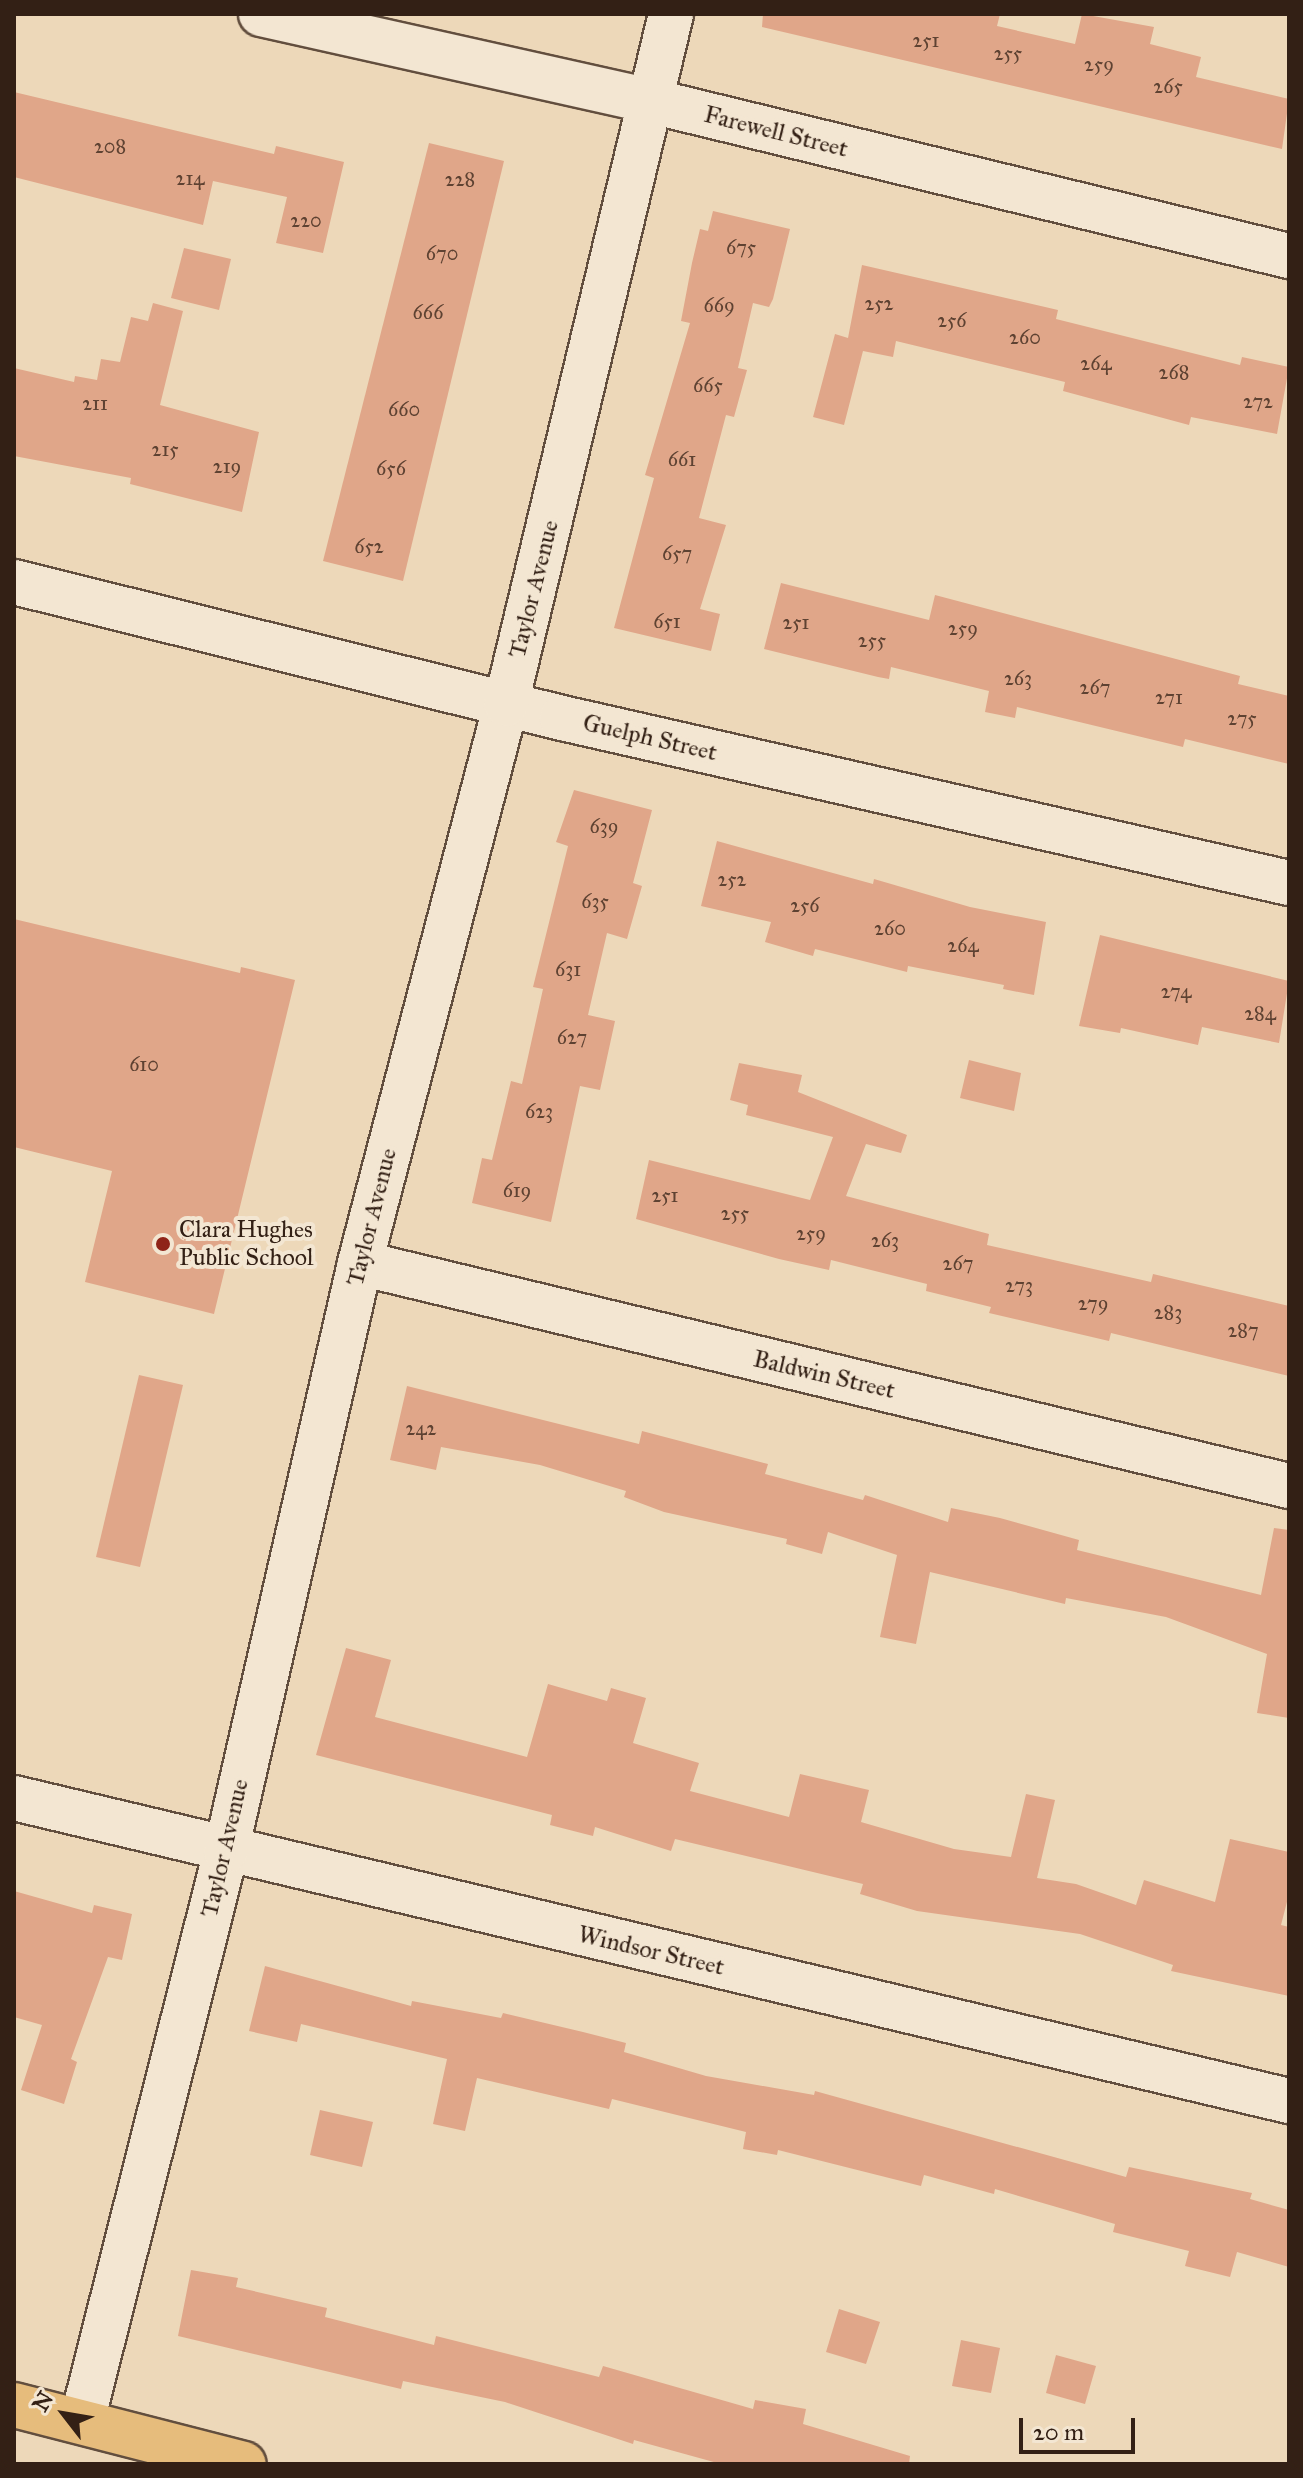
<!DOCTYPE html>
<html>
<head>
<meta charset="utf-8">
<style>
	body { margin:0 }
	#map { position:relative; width:1303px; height:2478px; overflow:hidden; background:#edd8b9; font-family:"IM FELL Great Primer",serif }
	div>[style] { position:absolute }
	.building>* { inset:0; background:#e0a689 }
	.roads { filter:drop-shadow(2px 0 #624e3e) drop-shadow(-2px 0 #624e3e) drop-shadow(0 2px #624e3e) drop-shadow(0 -2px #624e3e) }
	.minor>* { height:44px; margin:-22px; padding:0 22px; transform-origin:22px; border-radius:22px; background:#f3e6d2 }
	.major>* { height:44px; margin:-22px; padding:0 22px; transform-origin:22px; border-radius:22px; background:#e6bc7c }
	.dots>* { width:22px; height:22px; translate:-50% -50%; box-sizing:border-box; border:4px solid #f3e6d2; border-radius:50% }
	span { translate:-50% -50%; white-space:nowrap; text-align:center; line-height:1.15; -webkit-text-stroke:8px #f3e6d2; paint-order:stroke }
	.number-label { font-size:20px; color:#5e4232 }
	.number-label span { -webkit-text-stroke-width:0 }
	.street-label { font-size:24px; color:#332015 }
	.poi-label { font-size:24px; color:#332015 }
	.left { translate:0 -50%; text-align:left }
	.frame { position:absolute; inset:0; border:16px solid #332015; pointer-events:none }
	.north { position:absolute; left:24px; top:2374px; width:80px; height:80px; -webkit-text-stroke:6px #f3e6d2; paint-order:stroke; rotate:301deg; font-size:22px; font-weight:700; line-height:32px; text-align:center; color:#332015 }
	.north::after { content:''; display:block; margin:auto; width:28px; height:36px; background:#332015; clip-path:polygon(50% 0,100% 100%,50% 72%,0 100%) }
	.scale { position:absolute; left:1019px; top:2418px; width:116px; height:36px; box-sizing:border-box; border:4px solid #332015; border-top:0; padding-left:10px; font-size:24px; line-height:28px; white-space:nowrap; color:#332015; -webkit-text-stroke:6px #f3e6d2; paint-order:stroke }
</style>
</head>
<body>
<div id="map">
	<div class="building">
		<i style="clip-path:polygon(763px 14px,1000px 14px,997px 26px,1075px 44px,1082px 14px,1154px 27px,1150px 44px,1201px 57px,1196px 77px,1289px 99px,1282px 149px,762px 27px)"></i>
		<i style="clip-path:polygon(14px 92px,274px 154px,276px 146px,344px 162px,323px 253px,276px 243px,287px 197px,213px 181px,203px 225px,14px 177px)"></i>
		<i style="clip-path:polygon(429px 143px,504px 161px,403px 581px,323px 561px)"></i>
		<i style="clip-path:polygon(713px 211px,790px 229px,773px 299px,769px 307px,753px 303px,738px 368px,747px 370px,734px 417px,726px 415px,699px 518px,726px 525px,700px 609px,720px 614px,711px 651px,614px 628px,654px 478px,645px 475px,690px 323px,681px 321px,692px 263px,700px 229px,708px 231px)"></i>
		<i style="clip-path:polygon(184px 248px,231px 259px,219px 310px,171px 298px)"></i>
		<i style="clip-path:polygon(862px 265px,1058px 310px,1056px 319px,1240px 365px,1242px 357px,1289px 367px,1277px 434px,1191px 417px,1189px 425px,1063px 391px,1065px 382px,896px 341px,893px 357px,863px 351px,844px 425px,813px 417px,835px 334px,848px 338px)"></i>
		<i style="clip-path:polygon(153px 303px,183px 311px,160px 405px,259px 432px,242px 512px,130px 484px,131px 478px,14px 456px,14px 368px,74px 382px,75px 376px,97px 380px,101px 359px,120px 362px,131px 317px,148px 321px)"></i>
		<i style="clip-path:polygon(781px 583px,929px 620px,935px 595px,1240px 676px,1238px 684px,1289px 696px,1289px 764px,1185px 739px,1183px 747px,1017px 707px,1015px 718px,985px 712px,989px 691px,891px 667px,889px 679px,878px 677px,764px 649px)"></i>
		<i style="clip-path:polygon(574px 790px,652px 810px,633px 883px,642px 886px,627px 939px,607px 933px,588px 1015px,615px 1021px,600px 1090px,580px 1086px,551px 1222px,472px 1203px,482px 1158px,492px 1160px,511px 1081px,522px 1084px,543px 989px,533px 987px,568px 846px,556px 842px)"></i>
		<i style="clip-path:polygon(717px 841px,873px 884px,874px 879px,970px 907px,1046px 922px,1034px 995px,1003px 989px,1004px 985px,908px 966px,907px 972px,815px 949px,813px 956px,765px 942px,771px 922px,701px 906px)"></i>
		<i style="clip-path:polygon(14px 919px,240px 973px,241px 967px,295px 980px,214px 1314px,85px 1282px,112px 1171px,14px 1147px)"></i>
		<i style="clip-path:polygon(1100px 935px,1289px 981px,1279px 1043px,1202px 1027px,1198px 1045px,1121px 1028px,1120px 1033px,1079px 1026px)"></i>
		<i style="clip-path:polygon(969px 1060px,1021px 1073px,1014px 1111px,960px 1098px)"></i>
		<i style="clip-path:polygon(739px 1063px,802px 1075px,798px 1092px,907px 1135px,901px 1153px,866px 1144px,846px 1196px,989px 1234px,987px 1245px,1151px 1282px,1153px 1274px,1289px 1306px,1289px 1376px,1111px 1333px,1109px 1341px,989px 1313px,991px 1307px,926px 1291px,927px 1284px,831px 1260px,829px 1270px,779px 1259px,636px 1219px,649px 1160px,810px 1200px,833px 1137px,746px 1115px,748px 1105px,730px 1100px)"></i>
		<i style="clip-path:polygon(139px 1375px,183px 1385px,140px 1567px,96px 1557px)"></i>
		<i style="clip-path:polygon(407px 1386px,639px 1444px,642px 1431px,768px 1464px,765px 1474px,863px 1500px,865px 1495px,948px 1522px,951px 1508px,1000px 1518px,1079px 1540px,1077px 1550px,1261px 1595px,1274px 1528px,1289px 1530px,1289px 1718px,1257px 1713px,1267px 1654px,1166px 1617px,1066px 1598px,1065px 1604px,930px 1572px,916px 1644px,880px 1637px,897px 1555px,828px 1532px,822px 1554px,786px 1544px,787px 1539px,664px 1512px,624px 1497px,626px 1491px,540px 1465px,441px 1447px,436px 1470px,390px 1460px)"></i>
		<i style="clip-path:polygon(346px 1648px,391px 1660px,375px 1717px,527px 1757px,548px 1684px,607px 1701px,611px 1688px,646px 1698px,633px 1743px,699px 1763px,690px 1791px,789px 1817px,800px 1774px,869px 1790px,861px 1822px,954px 1849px,1011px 1857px,1026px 1794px,1055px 1800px,1037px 1878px,1076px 1884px,1136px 1905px,1144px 1880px,1215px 1902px,1230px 1839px,1289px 1852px,1289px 1894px,1281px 1925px,1289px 1927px,1289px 1996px,1171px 1971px,1173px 1965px,1080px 1934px,917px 1911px,860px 1894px,863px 1884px,675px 1839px,671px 1851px,595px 1827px,593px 1836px,550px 1825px,552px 1815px,316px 1755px)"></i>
		<i style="clip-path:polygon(14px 1891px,92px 1913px,94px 1905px,132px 1914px,122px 1960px,108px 1957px,71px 2059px,77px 2062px,64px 2104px,21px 2090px,42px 2025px,14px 2017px)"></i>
		<i style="clip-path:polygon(265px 1966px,411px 2006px,412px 2001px,501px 2018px,503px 2013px,583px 2032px,626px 2043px,624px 2052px,706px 2076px,814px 2095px,815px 2091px,1126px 2177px,1129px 2167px,1252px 2193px,1250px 2199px,1289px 2210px,1289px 2267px,1237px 2252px,1230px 2277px,1185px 2266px,1189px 2251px,1113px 2232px,1115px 2224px,995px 2189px,994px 2194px,924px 2175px,921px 2186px,778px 2150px,777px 2155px,743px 2149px,746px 2132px,612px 2099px,609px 2109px,477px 2078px,465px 2131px,433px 2124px,447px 2059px,301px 2024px,297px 2042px,249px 2031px)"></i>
		<i style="clip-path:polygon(320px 2110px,373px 2122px,362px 2167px,310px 2155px)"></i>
		<i style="clip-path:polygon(191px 2270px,238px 2278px,236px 2287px,327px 2308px,325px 2317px,434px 2345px,436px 2336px,599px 2377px,603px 2366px,753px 2409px,755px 2400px,806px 2409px,803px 2424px,910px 2456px,909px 2464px,721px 2464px,634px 2440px,633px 2444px,505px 2402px,403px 2381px,401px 2389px,178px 2336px)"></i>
		<i style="clip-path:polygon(839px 2309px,880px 2322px,866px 2364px,826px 2352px)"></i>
		<i style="clip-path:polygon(961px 2340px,1000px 2348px,991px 2393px,952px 2386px)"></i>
		<i style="clip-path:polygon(1056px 2355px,1096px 2366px,1085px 2404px,1046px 2393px)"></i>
	</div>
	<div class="roads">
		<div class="minor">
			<i style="left:261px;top:14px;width:400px;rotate:12.6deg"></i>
			<i style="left:651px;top:101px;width:657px;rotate:13.66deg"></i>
			<i style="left:14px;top:582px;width:565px;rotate:13.94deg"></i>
			<i style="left:562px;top:718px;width:745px;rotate:12.79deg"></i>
			<i style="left:360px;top:1263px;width:955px;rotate:13.5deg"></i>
			<i style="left:14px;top:1798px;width:1311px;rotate:13.37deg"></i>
			<i style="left:82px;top:2421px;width:588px;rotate:-75.82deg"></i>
			<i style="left:226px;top:1851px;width:603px;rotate:-77.16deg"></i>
			<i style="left:360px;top:1263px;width:578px;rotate:-75.36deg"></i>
			<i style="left:506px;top:704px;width:709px;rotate:-76.55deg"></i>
		</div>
		<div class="major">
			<i style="left:14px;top:2405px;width:237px;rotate:14.4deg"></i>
		</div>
	</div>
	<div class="dots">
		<i style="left:163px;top:1244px;background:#8f2418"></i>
	</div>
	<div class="number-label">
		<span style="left:926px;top:40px">251</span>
		<span style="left:1008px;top:53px">255</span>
		<span style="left:1099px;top:64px">259</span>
		<span style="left:1168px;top:86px">265</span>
		<span style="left:110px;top:146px">208</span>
		<span style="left:190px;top:178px">214</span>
		<span style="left:460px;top:179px">228</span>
		<span style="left:306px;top:220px">220</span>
		<span style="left:741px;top:247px">675</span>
		<span style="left:442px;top:253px">670</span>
		<span style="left:879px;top:303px">252</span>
		<span style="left:719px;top:305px">669</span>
		<span style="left:428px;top:312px">666</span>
		<span style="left:952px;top:320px">256</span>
		<span style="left:1025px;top:337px">260</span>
		<span style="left:1096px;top:363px">264</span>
		<span style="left:1174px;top:372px">268</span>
		<span style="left:708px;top:385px">665</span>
		<span style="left:1258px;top:401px">272</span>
		<span style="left:95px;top:403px">211</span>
		<span style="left:404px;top:409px">660</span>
		<span style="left:165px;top:449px">215</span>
		<span style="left:682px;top:459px">661</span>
		<span style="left:227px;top:466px">219</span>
		<span style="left:391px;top:468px">656</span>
		<span style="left:369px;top:546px">652</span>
		<span style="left:677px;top:553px">657</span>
		<span style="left:667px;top:621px">651</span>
		<span style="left:796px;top:622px">251</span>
		<span style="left:963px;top:628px">259</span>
		<span style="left:872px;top:640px">255</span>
		<span style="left:1018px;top:678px">263</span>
		<span style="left:1095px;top:687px">267</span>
		<span style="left:1169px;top:697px">271</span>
		<span style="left:1242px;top:718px">275</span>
		<span style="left:604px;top:826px">639</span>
		<span style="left:732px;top:879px">252</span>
		<span style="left:595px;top:901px">635</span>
		<span style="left:805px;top:905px">256</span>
		<span style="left:890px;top:928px">260</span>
		<span style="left:963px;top:945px">264</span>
		<span style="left:568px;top:969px">631</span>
		<span style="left:1176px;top:991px">274</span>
		<span style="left:1260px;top:1013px">284</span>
		<span style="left:572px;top:1037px">627</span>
		<span style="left:144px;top:1064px">610</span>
		<span style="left:539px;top:1111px">623</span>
		<span style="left:517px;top:1190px">619</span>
		<span style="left:665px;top:1195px">251</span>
		<span style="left:735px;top:1213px">255</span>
		<span style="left:811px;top:1233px">259</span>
		<span style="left:885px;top:1240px">263</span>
		<span style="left:958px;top:1263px">267</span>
		<span style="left:1019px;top:1285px">273</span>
		<span style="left:1093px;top:1303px">279</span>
		<span style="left:1168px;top:1312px">283</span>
		<span style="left:1243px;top:1330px">287</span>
		<span style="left:421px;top:1428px">242</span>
	</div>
	<div class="street-label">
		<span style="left:776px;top:132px;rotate:14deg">Farewell Street</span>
		<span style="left:534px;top:589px;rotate:-76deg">Taylor Avenue</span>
		<span style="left:650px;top:738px;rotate:13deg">Guelph Street</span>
		<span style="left:372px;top:1217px;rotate:-76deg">Taylor Avenue</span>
		<span style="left:824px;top:1375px;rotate:13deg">Baldwin Street</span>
		<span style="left:225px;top:1848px;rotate:-77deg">Taylor Avenue</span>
		<span style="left:651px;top:1951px;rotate:13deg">Windsor Street</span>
	</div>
	<div class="poi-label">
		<span class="left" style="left:179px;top:1244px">Clara Hughes<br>Public School</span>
	</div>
	<div class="frame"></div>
	<div class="north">N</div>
	<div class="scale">20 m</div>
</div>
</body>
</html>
